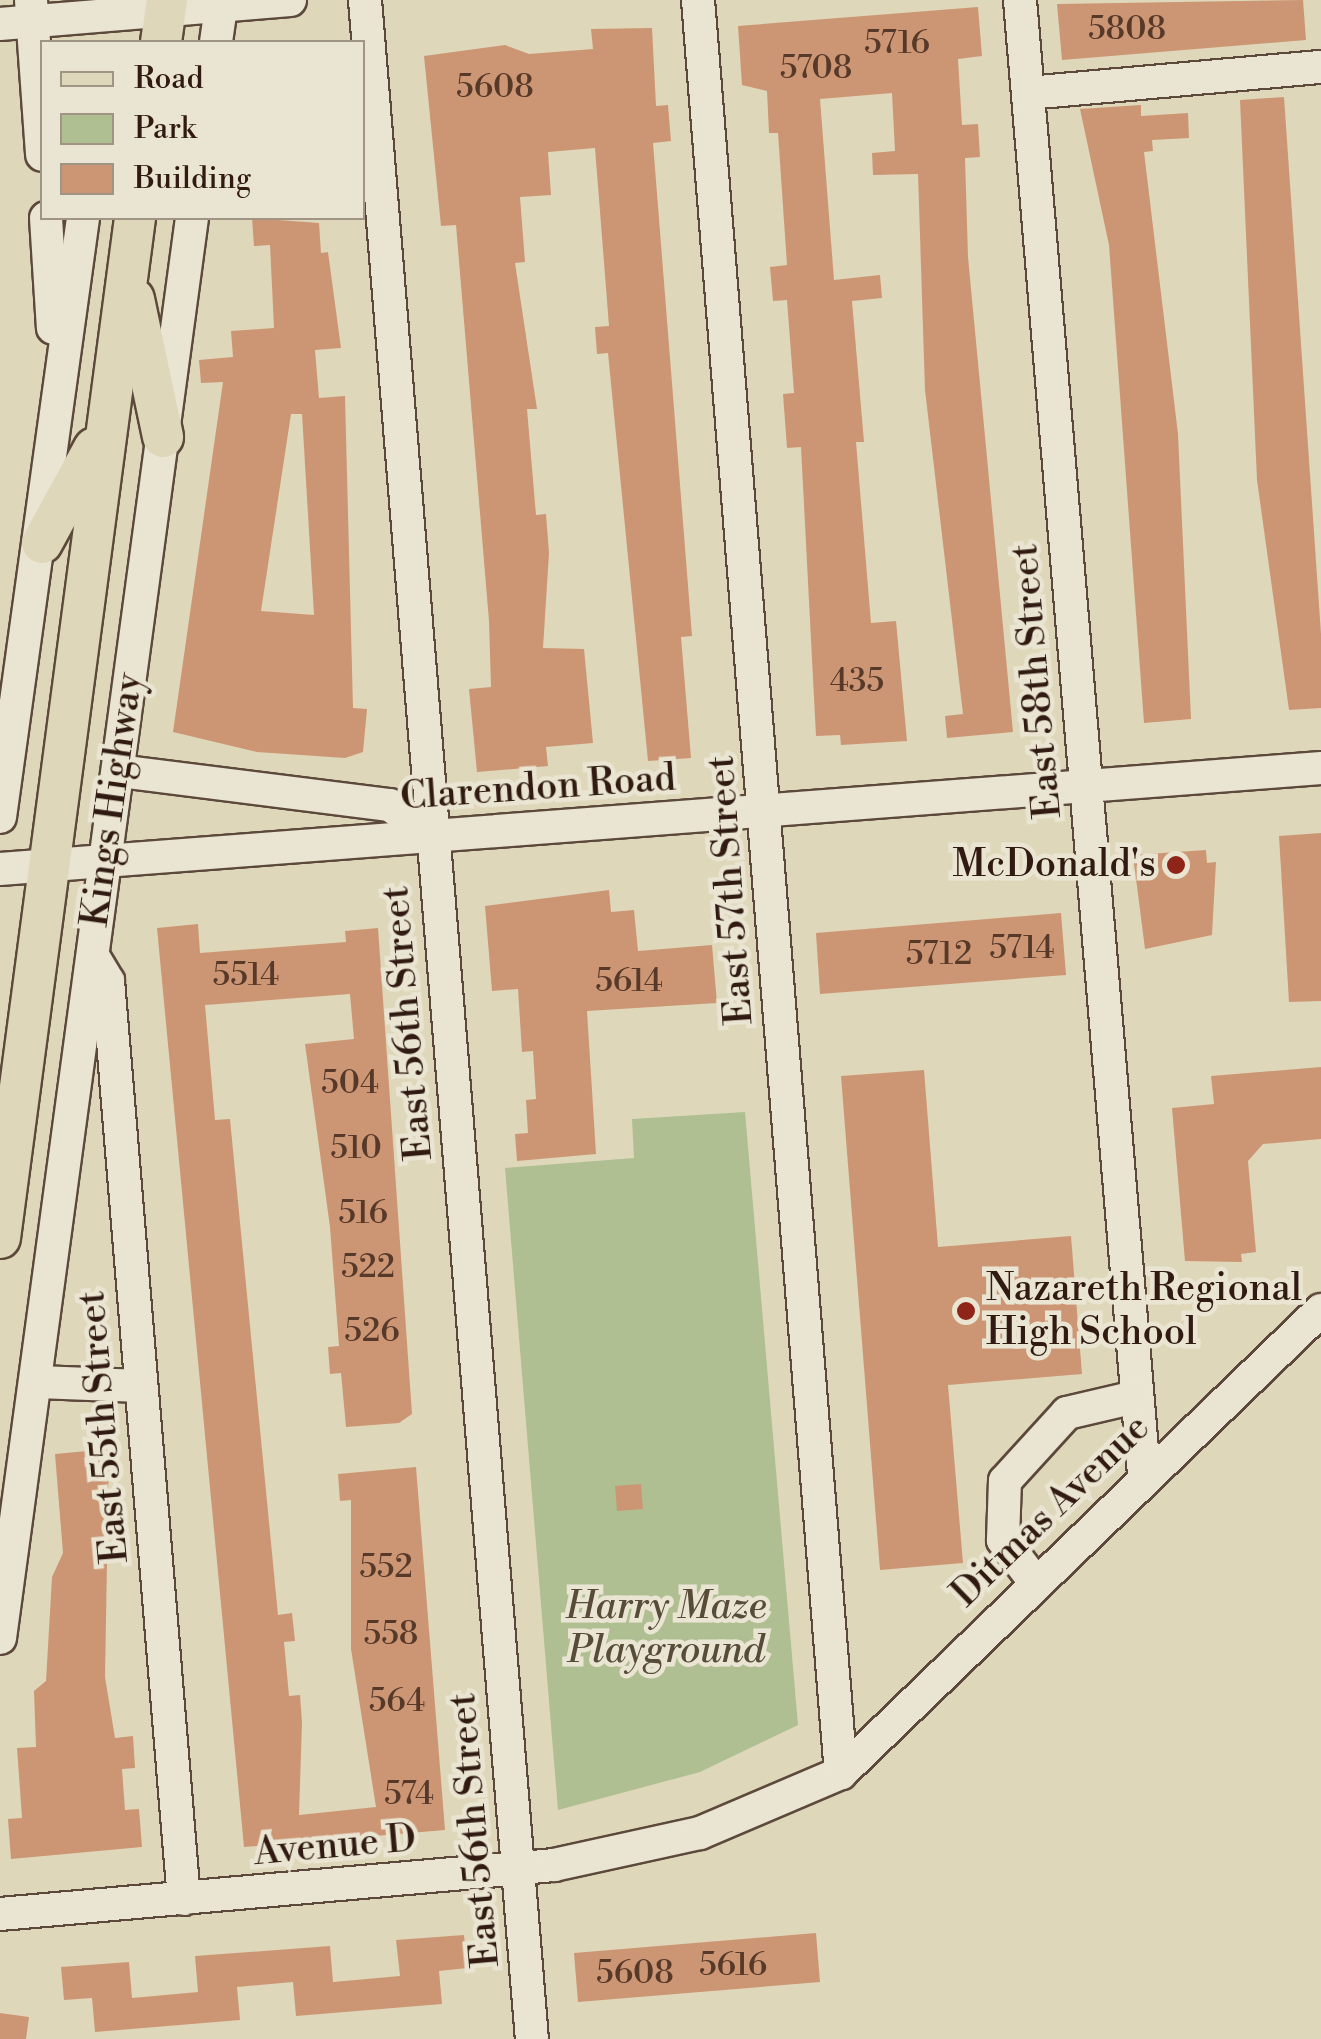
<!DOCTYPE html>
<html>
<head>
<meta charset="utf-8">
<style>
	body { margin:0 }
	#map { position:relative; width:1321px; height:2039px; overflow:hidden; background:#dfd7ba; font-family:"Libre Bodoni",serif }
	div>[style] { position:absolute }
	.green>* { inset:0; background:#afbf92 }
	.building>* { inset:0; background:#cc9674 }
	.roads { filter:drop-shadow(2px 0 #5c493b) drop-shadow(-2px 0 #5c493b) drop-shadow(0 2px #5c493b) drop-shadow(0 -2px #5c493b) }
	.minor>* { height:32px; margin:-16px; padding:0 16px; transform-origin:16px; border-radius:16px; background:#eae5d2 }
	.major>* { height:40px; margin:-20px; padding:0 20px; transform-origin:20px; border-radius:20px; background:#dfd7ba }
	.dots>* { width:28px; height:28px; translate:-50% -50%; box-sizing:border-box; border:5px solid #eae5d2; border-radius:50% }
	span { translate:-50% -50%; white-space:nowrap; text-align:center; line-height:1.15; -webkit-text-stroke:9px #eae5d2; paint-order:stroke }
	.number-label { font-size:32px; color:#57392a }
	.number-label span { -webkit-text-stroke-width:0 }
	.street-label { font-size:38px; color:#301a11 }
	.poi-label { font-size:38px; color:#301a11 }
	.right { translate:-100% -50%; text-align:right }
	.left { translate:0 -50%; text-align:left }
	.park-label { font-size:38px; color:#564c38; font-style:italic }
	.legend { position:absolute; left:40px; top:40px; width:325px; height:180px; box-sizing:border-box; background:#eae5d2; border:2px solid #a09485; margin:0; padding:12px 18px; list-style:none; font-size:30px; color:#301a11 }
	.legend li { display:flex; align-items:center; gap:20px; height:50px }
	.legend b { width:50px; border:2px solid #a09485 }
</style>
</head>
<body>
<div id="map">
	<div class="green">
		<i style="clip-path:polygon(745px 1112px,798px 1725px,700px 1772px,558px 1810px,505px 1168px,634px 1158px,632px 1119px)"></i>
	</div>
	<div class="building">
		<i style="clip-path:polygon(1303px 0,1306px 40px,1062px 60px,1057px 4px)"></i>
		<i style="clip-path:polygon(978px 7px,982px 56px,958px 59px,962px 125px,978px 124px,980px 157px,965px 158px,968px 257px,1013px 732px,947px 738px,945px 716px,963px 714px,925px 390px,918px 174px,873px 175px,872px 153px,895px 151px,892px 93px,820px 99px,834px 280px,880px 275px,882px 298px,852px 301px,864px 442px,856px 442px,871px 623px,896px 621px,907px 741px,841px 745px,840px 735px,816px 736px,801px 447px,787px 448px,783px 394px,794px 393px,787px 300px,773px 301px,770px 267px,787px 265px,778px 133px,769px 133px,767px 91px,742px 85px,738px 26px)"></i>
		<i style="clip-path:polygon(652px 28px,656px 106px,668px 105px,671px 141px,653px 143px,692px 636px,681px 637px,691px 758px,648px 761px,608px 353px,597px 354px,595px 327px,609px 326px,595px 148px,548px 152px,551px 195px,520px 197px,525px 262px,515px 263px,537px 409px,527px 409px,536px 515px,546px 514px,549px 553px,543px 648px,584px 649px,593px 743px,546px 747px,548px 766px,477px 772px,469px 689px,491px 687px,489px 621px,456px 225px,441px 226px,424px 56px,505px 45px,529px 54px,593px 49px,591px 29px)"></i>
		<i style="clip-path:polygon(1284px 97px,1321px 634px,1321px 708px,1289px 710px,1257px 480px,1240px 100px)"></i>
		<i style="clip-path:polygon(1141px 105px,1141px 116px,1188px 113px,1189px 138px,1152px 140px,1153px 151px,1144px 152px,1178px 434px,1191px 719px,1144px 723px,1109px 245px,1080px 109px)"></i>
		<i style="clip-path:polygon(evenodd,252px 218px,319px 223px,321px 253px,328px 252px,341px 348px,315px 350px,319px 398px,345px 396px,353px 708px,367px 709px,363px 752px,345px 758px,257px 752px,173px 732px,223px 382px,201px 383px,199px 360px,233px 357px,231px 331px,274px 328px,270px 245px,254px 246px,252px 218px,291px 414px,302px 414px,314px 615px,261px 611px,291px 414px)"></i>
		<i style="clip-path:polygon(1321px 833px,1321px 1001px,1289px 1002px,1279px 836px)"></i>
		<i style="clip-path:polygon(1206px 850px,1207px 863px,1216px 862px,1212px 935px,1145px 949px,1133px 855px)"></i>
		<i style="clip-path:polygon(609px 890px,611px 912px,634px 910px,638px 951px,712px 945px,717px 1003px,587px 1011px,596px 1154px,517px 1161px,515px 1134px,528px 1133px,526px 1100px,536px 1099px,533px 1051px,522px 1052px,518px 989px,492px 991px,485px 906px)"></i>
		<i style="clip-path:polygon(1061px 913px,1066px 975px,820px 994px,816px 933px)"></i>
		<i style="clip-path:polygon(198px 924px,200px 953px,346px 942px,345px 931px,378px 928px,412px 1414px,399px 1423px,346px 1427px,341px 1373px,330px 1374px,328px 1347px,339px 1346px,330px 1227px,305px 1044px,354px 1039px,350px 994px,205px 1005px,215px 1120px,230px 1119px,278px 1615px,292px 1613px,295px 1641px,284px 1642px,289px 1696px,300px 1695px,302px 1722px,299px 1815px,376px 1807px,351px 1649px,351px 1500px,340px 1501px,338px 1474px,416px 1467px,445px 1830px,244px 1847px,157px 928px)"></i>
		<i style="clip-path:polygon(1321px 1067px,1321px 1139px,1263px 1144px,1248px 1161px,1256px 1252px,1241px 1254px,1242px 1262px,1185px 1261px,1172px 1108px,1214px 1104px,1211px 1076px)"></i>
		<i style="clip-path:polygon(924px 1070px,938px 1247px,1071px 1236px,1082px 1374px,948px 1385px,963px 1563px,880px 1570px,841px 1076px)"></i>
		<i style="clip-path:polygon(109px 1449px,105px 1677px,115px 1738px,133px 1736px,135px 1768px,122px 1769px,125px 1810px,139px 1809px,142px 1847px,11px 1859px,8px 1819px,22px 1818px,17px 1748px,36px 1747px,34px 1691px,46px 1681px,52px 1577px,63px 1553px,55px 1454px)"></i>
		<i style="clip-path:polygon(641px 1484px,643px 1509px,617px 1511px,615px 1486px)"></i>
		<i style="clip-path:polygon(816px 1933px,820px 1982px,578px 2002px,574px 1953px)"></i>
		<i style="clip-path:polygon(464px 1935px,467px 1968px,439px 1971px,442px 2004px,296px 2016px,293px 1982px,237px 1987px,240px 2020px,95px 2032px,92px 1998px,64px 2000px,61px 1967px,129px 1962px,132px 1998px,198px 1992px,195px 1956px,330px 1946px,333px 1982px,400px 1976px,396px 1940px)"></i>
		<i style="clip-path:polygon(0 2013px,29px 2017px,26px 2039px,0 2039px)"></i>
	</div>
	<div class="roads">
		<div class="minor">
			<i style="left:31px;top:0;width:155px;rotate:85.9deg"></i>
			<i style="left:365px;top:0;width:2046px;rotate:85.32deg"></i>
			<i style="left:698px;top:0;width:1779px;rotate:85.39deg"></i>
			<i style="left:1020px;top:0;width:1480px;rotate:85.19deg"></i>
			<i style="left:0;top:24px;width:291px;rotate:-4.7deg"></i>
			<i style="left:216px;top:42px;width:42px;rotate:-81.9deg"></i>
			<i style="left:1028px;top:93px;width:294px;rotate:-5.1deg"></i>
			<i style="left:46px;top:218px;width:110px;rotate:86.4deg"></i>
			<i style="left:119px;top:771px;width:273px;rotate:7.2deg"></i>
			<i style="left:390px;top:805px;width:52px;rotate:36.4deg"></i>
			<i style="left:0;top:817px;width:605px;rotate:-82.11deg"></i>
			<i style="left:0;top:869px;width:1325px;rotate:-4.37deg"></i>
			<i style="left:93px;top:956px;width:29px;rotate:59deg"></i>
			<i style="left:108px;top:981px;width:921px;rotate:85.27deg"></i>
			<i style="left:38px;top:1382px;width:103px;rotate:2.2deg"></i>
			<i style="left:1035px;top:1582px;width:53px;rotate:-127.3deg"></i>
			<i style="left:1003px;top:1540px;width:59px;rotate:-88.1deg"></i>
			<i style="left:1005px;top:1481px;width:92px;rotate:-47.6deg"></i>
			<i style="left:1067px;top:1413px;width:70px;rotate:-13.2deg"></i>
			<i style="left:0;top:1638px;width:1433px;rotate:-82.3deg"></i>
			<i style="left:0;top:1914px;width:556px;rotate:-5.05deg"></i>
			<i style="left:554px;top:1865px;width:149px;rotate:-12.4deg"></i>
			<i style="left:700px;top:1833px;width:153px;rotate:-23.1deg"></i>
			<i style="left:841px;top:1773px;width:667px;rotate:-43.97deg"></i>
		</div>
		<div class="major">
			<i style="left:161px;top:42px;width:42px;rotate:-81.9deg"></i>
			<i style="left:134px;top:299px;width:141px;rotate:78.1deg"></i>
			<i style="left:42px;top:543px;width:108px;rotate:-61.3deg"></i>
			<i style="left:0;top:1238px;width:1029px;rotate:-82.46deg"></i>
		</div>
	</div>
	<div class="dots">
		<i style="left:1176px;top:865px;background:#8f2418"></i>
		<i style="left:966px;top:1311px;background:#8f2418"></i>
	</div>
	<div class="number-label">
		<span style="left:1127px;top:29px">5808</span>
		<span style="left:897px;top:43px">5716</span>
		<span style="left:816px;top:68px">5708</span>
		<span style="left:495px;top:87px">5608</span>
		<span style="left:857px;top:681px">435</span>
		<span style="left:1022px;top:948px">5714</span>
		<span style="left:939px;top:954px">5712</span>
		<span style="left:246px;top:975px">5514</span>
		<span style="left:629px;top:981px">5614</span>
		<span style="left:350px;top:1083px">504</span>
		<span style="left:356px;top:1148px">510</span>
		<span style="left:363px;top:1213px">516</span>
		<span style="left:368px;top:1267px">522</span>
		<span style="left:372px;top:1331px">526</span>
		<span style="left:386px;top:1567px">552</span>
		<span style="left:391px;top:1634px">558</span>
		<span style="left:397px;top:1701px">564</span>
		<span style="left:409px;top:1794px">574</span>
		<span style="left:733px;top:1965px">5616</span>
		<span style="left:635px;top:1973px">5608</span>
	</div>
	<div class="street-label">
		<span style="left:1037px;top:681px;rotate:-95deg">East 58th Street</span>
		<span style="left:538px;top:788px;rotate:-4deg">Clarendon Road</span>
		<span style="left:113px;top:800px;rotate:-82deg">Kings Highway</span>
		<span style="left:731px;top:890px;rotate:-94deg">East 57th Street</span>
		<span style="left:408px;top:1023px;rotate:-95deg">East 56th Street</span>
		<span style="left:104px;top:1427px;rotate:-95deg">East 55th Street</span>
		<span style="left:1051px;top:1511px;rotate:-44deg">Ditmas Avenue</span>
		<span style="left:475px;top:1830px;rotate:-95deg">East 56th Street</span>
		<span style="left:335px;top:1846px;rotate:-5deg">Avenue D</span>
	</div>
	<div class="poi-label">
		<span class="right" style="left:1156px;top:865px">McDonald's</span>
		<span class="left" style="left:986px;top:1311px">Nazareth Regional<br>High School</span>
	</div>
	<div class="park-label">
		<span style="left:666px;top:1629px">Harry Maze<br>Playground</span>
	</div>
	<ul class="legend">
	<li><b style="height:12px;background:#dfd7ba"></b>Road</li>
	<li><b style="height:28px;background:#afbf92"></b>Park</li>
	<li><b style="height:28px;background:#cc9674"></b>Building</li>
	</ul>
</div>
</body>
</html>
